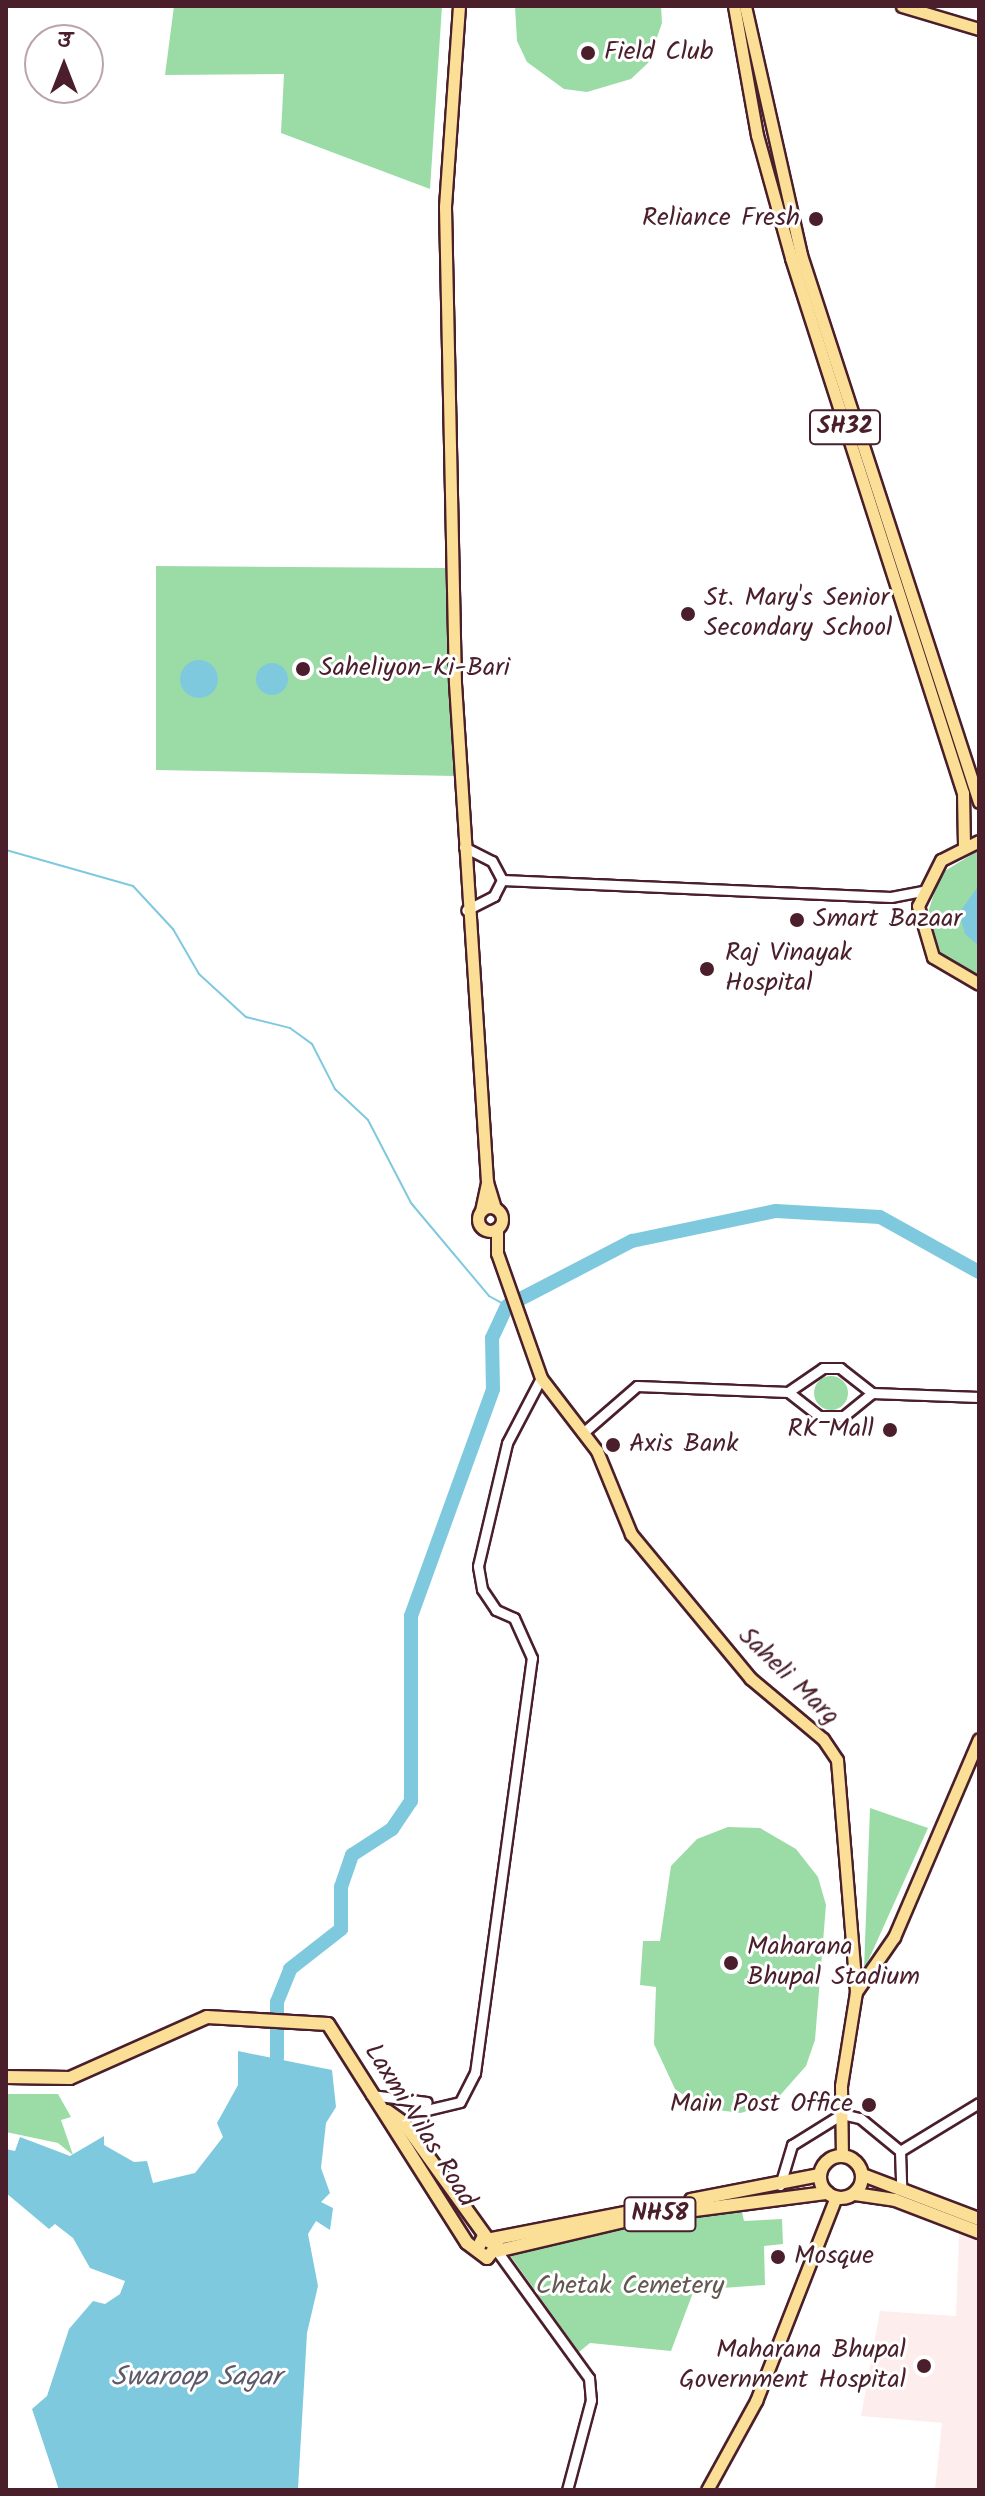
<!DOCTYPE html>
<html>
<head>
<meta charset="utf-8">
<style>
	body { margin:0 }
	#map { position:relative; width:985px; height:2496px; overflow:hidden; background:#fff; font-family:Kalam,"Playpen Sans Deva",sans-serif }
	div>[style] { position:absolute }
	.built>* { inset:0; background:#fdeeed }
	.green>* { inset:0; background:#9bdca6 }
	.round { border-radius:50% }
	.water>* { inset:0; background:#7fc9df }
	.stream>* { height:2px; margin:-1px; padding:0 1px; transform-origin:1px; border-radius:1px; background:#7fc9df }
	.river>* { height:14px; margin:-7px; padding:0 7px; transform-origin:7px; border-radius:7px; background:#7fc9df }
	.roads { filter:drop-shadow(2px 0 #4a1f2b) drop-shadow(-2px 0 #4a1f2b) drop-shadow(0 2px #4a1f2b) drop-shadow(0 -2px #4a1f2b) }
	.minor>* { height:9px; margin:-4.5px; padding:0 4.5px; transform-origin:4.5px; border-radius:4.5px; background:#fff }
	.major>* { height:11px; margin:-5.5px; padding:0 5.5px; transform-origin:5.5px; border-radius:5.5px; background:#fbdf96 }
	.major>.ring { margin:-5.5px; padding:0; box-sizing:content-box; background:none; border:11px solid #fbdf96; border-radius:50% }
	.highway>* { height:12px; margin:-6px; padding:0 6px; transform-origin:6px; border-radius:6px; background:#fbdf96 }
	.highway>.ring { margin:-6px; padding:0; box-sizing:content-box; background:none; border:12px solid #fbdf96; border-radius:50% }
	.dots>* { width:22px; height:22px; translate:-50% -50%; box-sizing:border-box; border:4px solid #fff; border-radius:50% }
	span { translate:-50% -50%; white-space:nowrap; text-align:center; line-height:1.15; -webkit-text-stroke:6px #fff; paint-order:stroke }
	.shield-label span { padding:2px 6px; background:#fff; border:2px solid; border-radius:6px; -webkit-text-stroke-width:0 }
	.shield-label { font-size:24px; color:#4a1f2b; font-weight:700 }
	.poi-label { font-size:26px; color:#4a1f2b }
	.left { translate:0 -50%; text-align:left }
	.right { translate:-100% -50%; text-align:right }
	.street-label { font-size:26px; color:#4a1f2b }
	.park-label { font-size:26px; color:#625850 }
	.water-label { font-size:28px; color:#5d5a6a; font-style:italic }
	.frame { position:absolute; inset:0; border:8px solid #4a1f2b; pointer-events:none }
	.north { position:absolute; left:24px; top:24px; width:80px; height:80px; box-sizing:border-box; background:#fff; border:2px solid #b7a5aa; border-radius:50%; rotate:0deg; font-size:22px; font-weight:700; line-height:32px; text-align:center; color:#4a1f2b }
	.north::after { content:''; display:block; margin:auto; width:28px; height:36px; background:#4a1f2b; clip-path:polygon(50% 0,100% 100%,50% 72%,0 100%) }
</style>
</head>
<body>
<div id="map">
	<div class="built">
		<i style="clip-path:polygon(959px 2234px,979px 2241px,979px 2490px,935px 2490px,942px 2423px,861px 2416px,880px 2311px,956px 2316px)"></i>
	</div>
	<div class="green">
		<i style="clip-path:polygon(174px 6px,442px 6px,430px 189px,281px 133px,284px 74px,165px 75px)"></i>
		<i style="clip-path:polygon(515px 6px,661px 6px,662px 23px,648px 63px,631px 79px,587px 92px,564px 89px,527px 62px,517px 41px)"></i>
		<i style="clip-path:polygon(156px 566px,445px 568px,455px 776px,156px 770px)"></i>
		<i style="clip-path:polygon(979px 850px,979px 978px,942px 957px,927px 916px,940px 874px)"></i>
		<i class="round" style="left:814px;top:1376px;width:34px;height:34px"></i>
		<i style="clip-path:polygon(870px 1808px,928px 1828px,864px 1970px)"></i>
		<i style="clip-path:polygon(728px 1827px,760px 1828px,796px 1849px,818px 1877px,826px 1905px,815px 2040px,806px 2066px,775px 2101px,741px 2113px,702px 2108px,675px 2089px,654px 2044px,656px 1987px,640px 1985px,643px 1941px,660px 1941px,671px 1866px,697px 1839px)"></i>
		<i style="clip-path:polygon(6px 2094px,58px 2094px,71px 2117px,61px 2120px,73px 2155px,58px 2143px,6px 2132px)"></i>
		<i style="clip-path:polygon(742px 2212px,744px 2221px,782px 2219px,783px 2244px,764px 2246px,765px 2285px,694px 2290px,671px 2351px,590px 2343px,579px 2352px,509px 2254px,663px 2220px)"></i>
	</div>
	<div class="water">
		<i class="round" style="left:180px;top:660px;width:38px;height:38px"></i>
		<i class="round" style="left:256px;top:663px;width:32px;height:32px"></i>
		<i style="clip-path:polygon(979px 885px,979px 946px,965px 934px,959px 913px)"></i>
		<i style="clip-path:polygon(238px 2051px,332px 2070px,336px 2107px,326px 2123px,321px 2168px,330px 2193px,321px 2202px,333px 2208px,330px 2230px,316px 2221px,308px 2234px,318px 2286px,307px 2333px,298px 2489px,59px 2490px,32px 2409px,47px 2396px,69px 2329px,93px 2301px,105px 2304px,120px 2294px,125px 2281px,90px 2268px,73px 2238px,55px 2224px,49px 2229px,6px 2193px,6px 2149px,15px 2151px,20px 2137px,70px 2156px,104px 2136px,104px 2145px,134px 2162px,147px 2161px,153px 2183px,195px 2173px,223px 2137px,217px 2123px,238px 2085px)"></i>
	</div>
	<div class="stream">
		<i style="left:6px;top:850px;width:132px;rotate:15.8deg"></i>
		<i style="left:133px;top:886px;width:59px;rotate:47.1deg"></i>
		<i style="left:173px;top:929px;width:52px;rotate:60deg"></i>
		<i style="left:199px;top:974px;width:64px;rotate:42.5deg"></i>
		<i style="left:246px;top:1017px;width:45px;rotate:14deg"></i>
		<i style="left:290px;top:1028px;width:27px;rotate:36deg"></i>
		<i style="left:312px;top:1044px;width:51px;rotate:62.9deg"></i>
		<i style="left:335px;top:1089px;width:45px;rotate:43.2deg"></i>
		<i style="left:368px;top:1120px;width:93px;rotate:62.6deg"></i>
		<i style="left:411px;top:1203px;width:121px;rotate:50deg"></i>
		<i style="left:489px;top:1296px;width:21px;rotate:29deg"></i>
	</div>
	<div class="river">
		<i style="left:277px;top:2058px;width:56px;rotate:-90deg"></i>
		<i style="left:277px;top:2002px;width:35px;rotate:-68deg"></i>
		<i style="left:290px;top:1969px;width:65px;rotate:-38.1deg"></i>
		<i style="left:341px;top:1929px;width:42px;rotate:-90deg"></i>
		<i style="left:341px;top:1887px;width:34px;rotate:-71deg"></i>
		<i style="left:352px;top:1855px;width:48px;rotate:-33deg"></i>
		<i style="left:392px;top:1829px;width:34px;rotate:-56deg"></i>
		<i style="left:411px;top:1801px;width:185px;rotate:-90deg"></i>
		<i style="left:411px;top:1616px;width:241px;rotate:-70.1deg"></i>
		<i style="left:493px;top:1389px;width:51px;rotate:-91.1deg"></i>
		<i style="left:492px;top:1338px;width:35px;rotate:-65deg"></i>
		<i style="left:507px;top:1306px;width:141px;rotate:-27.5deg"></i>
		<i style="left:632px;top:1241px;width:147px;rotate:-11.8deg"></i>
		<i style="left:776px;top:1211px;width:104px;rotate:3.3deg"></i>
		<i style="left:880px;top:1217px;width:113px;rotate:29.1deg"></i>
	</div>
	<div class="roads">
		<div class="minor">
			<i style="left:464px;top:847px;width:31px;rotate:27deg"></i>
			<i style="left:492px;top:861px;width:21px;rotate:62deg"></i>
			<i style="left:502px;top:880px;width:18px;rotate:117deg"></i>
			<i style="left:494px;top:896px;width:31px;rotate:153deg"></i>
			<i style="left:502px;top:880px;width:389px;rotate:2.5deg"></i>
			<i style="left:891px;top:897px;width:31px;rotate:-11deg"></i>
			<i style="left:823px;top:1368px;width:17px"></i>
			<i style="left:840px;top:1368px;width:41px;rotate:38deg"></i>
			<i style="left:872px;top:1393px;width:36px;rotate:141deg"></i>
			<i style="left:844px;top:1416px;width:25px;rotate:180deg"></i>
			<i style="left:819px;top:1416px;width:39px;rotate:-142deg"></i>
			<i style="left:788px;top:1392px;width:42px;rotate:-34.4deg"></i>
			<i style="left:872px;top:1393px;width:107px;rotate:2.1deg"></i>
			<i style="left:584px;top:1432px;width:70px;rotate:-41deg"></i>
			<i style="left:637px;top:1386px;width:151px;rotate:2.3deg"></i>
			<i style="left:371px;top:2095px;width:56px;rotate:7.1deg"></i>
			<i style="left:423px;top:2143px;width:31px;rotate:-107deg"></i>
			<i style="left:414px;top:2113px;width:47px;rotate:-13.4deg"></i>
			<i style="left:460px;top:2102px;width:33px;rotate:-63deg"></i>
			<i style="left:475px;top:2073px;width:419px;rotate:-82.2deg"></i>
			<i style="left:532px;top:1658px;width:44px;rotate:-114.2deg"></i>
			<i style="left:514px;top:1618px;width:20px;rotate:-156deg"></i>
			<i style="left:496px;top:1610px;width:25px;rotate:-124deg"></i>
			<i style="left:482px;top:1589px;width:23px;rotate:-100deg"></i>
			<i style="left:478px;top:1566px;width:126px;rotate:-76.7deg"></i>
			<i style="left:507px;top:1443px;width:73px;rotate:-62.4deg"></i>
			<i style="left:900px;top:2151px;width:92px;rotate:-31.3deg"></i>
			<i style="left:780px;top:2185px;width:42px;rotate:-73.3deg"></i>
			<i style="left:792px;top:2145px;width:59px;rotate:-31.8deg"></i>
			<i style="left:842px;top:2114px;width:18px;rotate:13deg"></i>
			<i style="left:860px;top:2118px;width:52px;rotate:39.5deg"></i>
			<i style="left:900px;top:2151px;width:38px;rotate:88deg"></i>
			<i style="left:497px;top:2251px;width:157px;rotate:54.1deg"></i>
			<i style="left:589px;top:2378px;width:22px;rotate:85deg"></i>
			<i style="left:591px;top:2400px;width:93px;rotate:104.9deg"></i>
		</div>
		<div class="major">
			<i style="left:459px;top:6px;width:201px;rotate:94deg"></i>
			<i style="left:445px;top:207px;width:476px;rotate:88.8deg"></i>
			<i style="left:455px;top:683px;width:500px;rotate:86.33deg"></i>
			<i style="left:487px;top:1182px;width:27px;rotate:73deg"></i>
			<i style="left:734px;top:6px;width:131px;rotate:79.9deg"></i>
			<i style="left:757px;top:135px;width:128px;rotate:74.5deg"></i>
			<i style="left:791px;top:258px;width:562px;rotate:72.18deg"></i>
			<i style="left:963px;top:793px;width:52px;rotate:88.9deg"></i>
			<i style="left:745px;top:6px;width:255px;rotate:77.3deg"></i>
			<i style="left:801px;top:255px;width:575px;rotate:71.97deg"></i>
			<i style="left:902px;top:6px;width:80px;rotate:16.6deg"></i>
			<i style="left:979px;top:841px;width:42px;rotate:153.4deg"></i>
			<i style="left:941px;top:860px;width:51px;rotate:116.6deg"></i>
			<i style="left:918px;top:906px;width:53px;rotate:73.6deg"></i>
			<i style="left:933px;top:957px;width:53px;rotate:30.4deg"></i>
			<i class="ring" style="left:478px;top:1207px;width:13px;height:13px"></i>
			<i style="left:481px;top:1211px;width:30px;rotate:-78deg"></i>
			<i style="left:497px;top:1229px;width:24px;rotate:90deg"></i>
			<i style="left:497px;top:1253px;width:133px;rotate:70.6deg"></i>
			<i style="left:541px;top:1378px;width:92px;rotate:52.5deg"></i>
			<i style="left:597px;top:1451px;width:90px;rotate:67.7deg"></i>
			<i style="left:631px;top:1534px;width:187px;rotate:50.4deg"></i>
			<i style="left:750px;top:1678px;width:95px;rotate:39.9deg"></i>
			<i style="left:823px;top:1739px;width:25px;rotate:56deg"></i>
			<i style="left:837px;top:1760px;width:233px;rotate:85.3deg"></i>
			<i style="left:856px;top:1992px;width:95px;rotate:99.1deg"></i>
			<i style="left:841px;top:2086px;width:70px;rotate:89.2deg"></i>
			<i style="left:856px;top:1992px;width:67px;rotate:-55.4deg"></i>
			<i style="left:894px;top:1937px;width:215px;rotate:-66.8deg"></i>
			<i style="left:707px;top:2490px;width:102px;rotate:-61.2deg"></i>
			<i style="left:756px;top:2401px;width:219px;rotate:-68.6deg"></i>
		</div>
		<div class="highway">
			<i style="left:6px;top:2077px;width:64px;rotate:0.9deg"></i>
			<i style="left:70px;top:2078px;width:150px;rotate:-24deg"></i>
			<i style="left:207px;top:2017px;width:121px;rotate:3.3deg"></i>
			<i style="left:328px;top:2024px;width:259px;rotate:57.6deg"></i>
			<i style="left:467px;top:2243px;width:25px;rotate:37deg"></i>
			<i style="left:487px;top:2258px;width:16px;rotate:-50deg"></i>
			<i style="left:497px;top:2246px;width:16px;rotate:-150deg"></i>
			<i style="left:483px;top:2238px;width:13px;rotate:117deg"></i>
			<i style="left:387px;top:2111px;width:21px;rotate:35deg"></i>
			<i style="left:404px;top:2123px;width:142px;rotate:54.2deg"></i>
			<i class="ring" style="left:820px;top:2156px;width:30px;height:30px"></i>
			<i style="left:863px;top:2175px;width:124px;rotate:20.8deg"></i>
			<i style="left:855px;top:2194px;width:40px;rotate:8.5deg"></i>
			<i style="left:895px;top:2200px;width:90px;rotate:20.9deg"></i>
			<i style="left:691px;top:2200px;width:131px;rotate:-11deg"></i>
			<i style="left:492px;top:2239px;width:141px;rotate:-11.1deg"></i>
			<i style="left:497px;top:2251px;width:148px;rotate:-13.3deg"></i>
			<i style="left:641px;top:2217px;width:188px;rotate:-7.4deg"></i>
		</div>
	</div>
	<div class="dots">
		<i style="left:588px;top:53px;background:#4a1f2b"></i>
		<i style="left:816px;top:219px;background:#4a1f2b"></i>
		<i style="left:688px;top:614px;background:#4a1f2b"></i>
		<i style="left:303px;top:669px;background:#4a1f2b"></i>
		<i style="left:797px;top:920px;background:#4a1f2b"></i>
		<i style="left:707px;top:969px;background:#4a1f2b"></i>
		<i style="left:890px;top:1430px;background:#4a1f2b"></i>
		<i style="left:613px;top:1445px;background:#4a1f2b"></i>
		<i style="left:731px;top:1963px;background:#4a1f2b"></i>
		<i style="left:869px;top:2105px;background:#4a1f2b"></i>
		<i style="left:778px;top:2257px;background:#4a1f2b"></i>
		<i style="left:924px;top:2366px;background:#4a1f2b"></i>
	</div>
	<div class="shield-label">
		<span style="left:845px;top:427px">SH32</span>
		<span style="left:660px;top:2214px">NH58</span>
	</div>
	<div class="poi-label">
		<span class="left" style="left:604px;top:53px">Field Club</span>
		<span class="right" style="left:800px;top:219px">Reliance Fresh</span>
		<span class="left" style="left:704px;top:614px">St. Mary's Senior<br>Secondary School</span>
		<span class="left" style="left:319px;top:669px">Saheliyon-Ki-Bari</span>
		<span class="left" style="left:813px;top:920px">Smart Bazaar</span>
		<span class="left" style="left:725px;top:969px">Raj Vinayak<br>Hospital</span>
		<span class="right" style="left:874px;top:1430px">RK Mall</span>
		<span class="left" style="left:629px;top:1445px">Axis Bank</span>
		<span class="left" style="left:747px;top:1963px">Maharana<br>Bhupal Stadium</span>
		<span class="right" style="left:853px;top:2105px">Main Post Office</span>
		<span class="left" style="left:794px;top:2257px">Mosque</span>
		<span class="right" style="left:906px;top:2366px">Maharana Bhupal<br>Government Hospital</span>
	</div>
	<div class="street-label">
		<span style="left:788px;top:1677px;rotate:44deg">Saheli Marg</span>
		<span style="left:419px;top:2126px;rotate:58deg">Laxmi Vilas Road</span>
	</div>
	<div class="park-label">
		<span style="left:630px;top:2287px">Chetak Cemetery</span>
	</div>
	<div class="water-label">
		<span style="left:196px;top:2378px">Swaroop Sagar</span>
	</div>
	<div class="frame"></div>
	<div class="north">उ</div>
</div>
</body>
</html>
